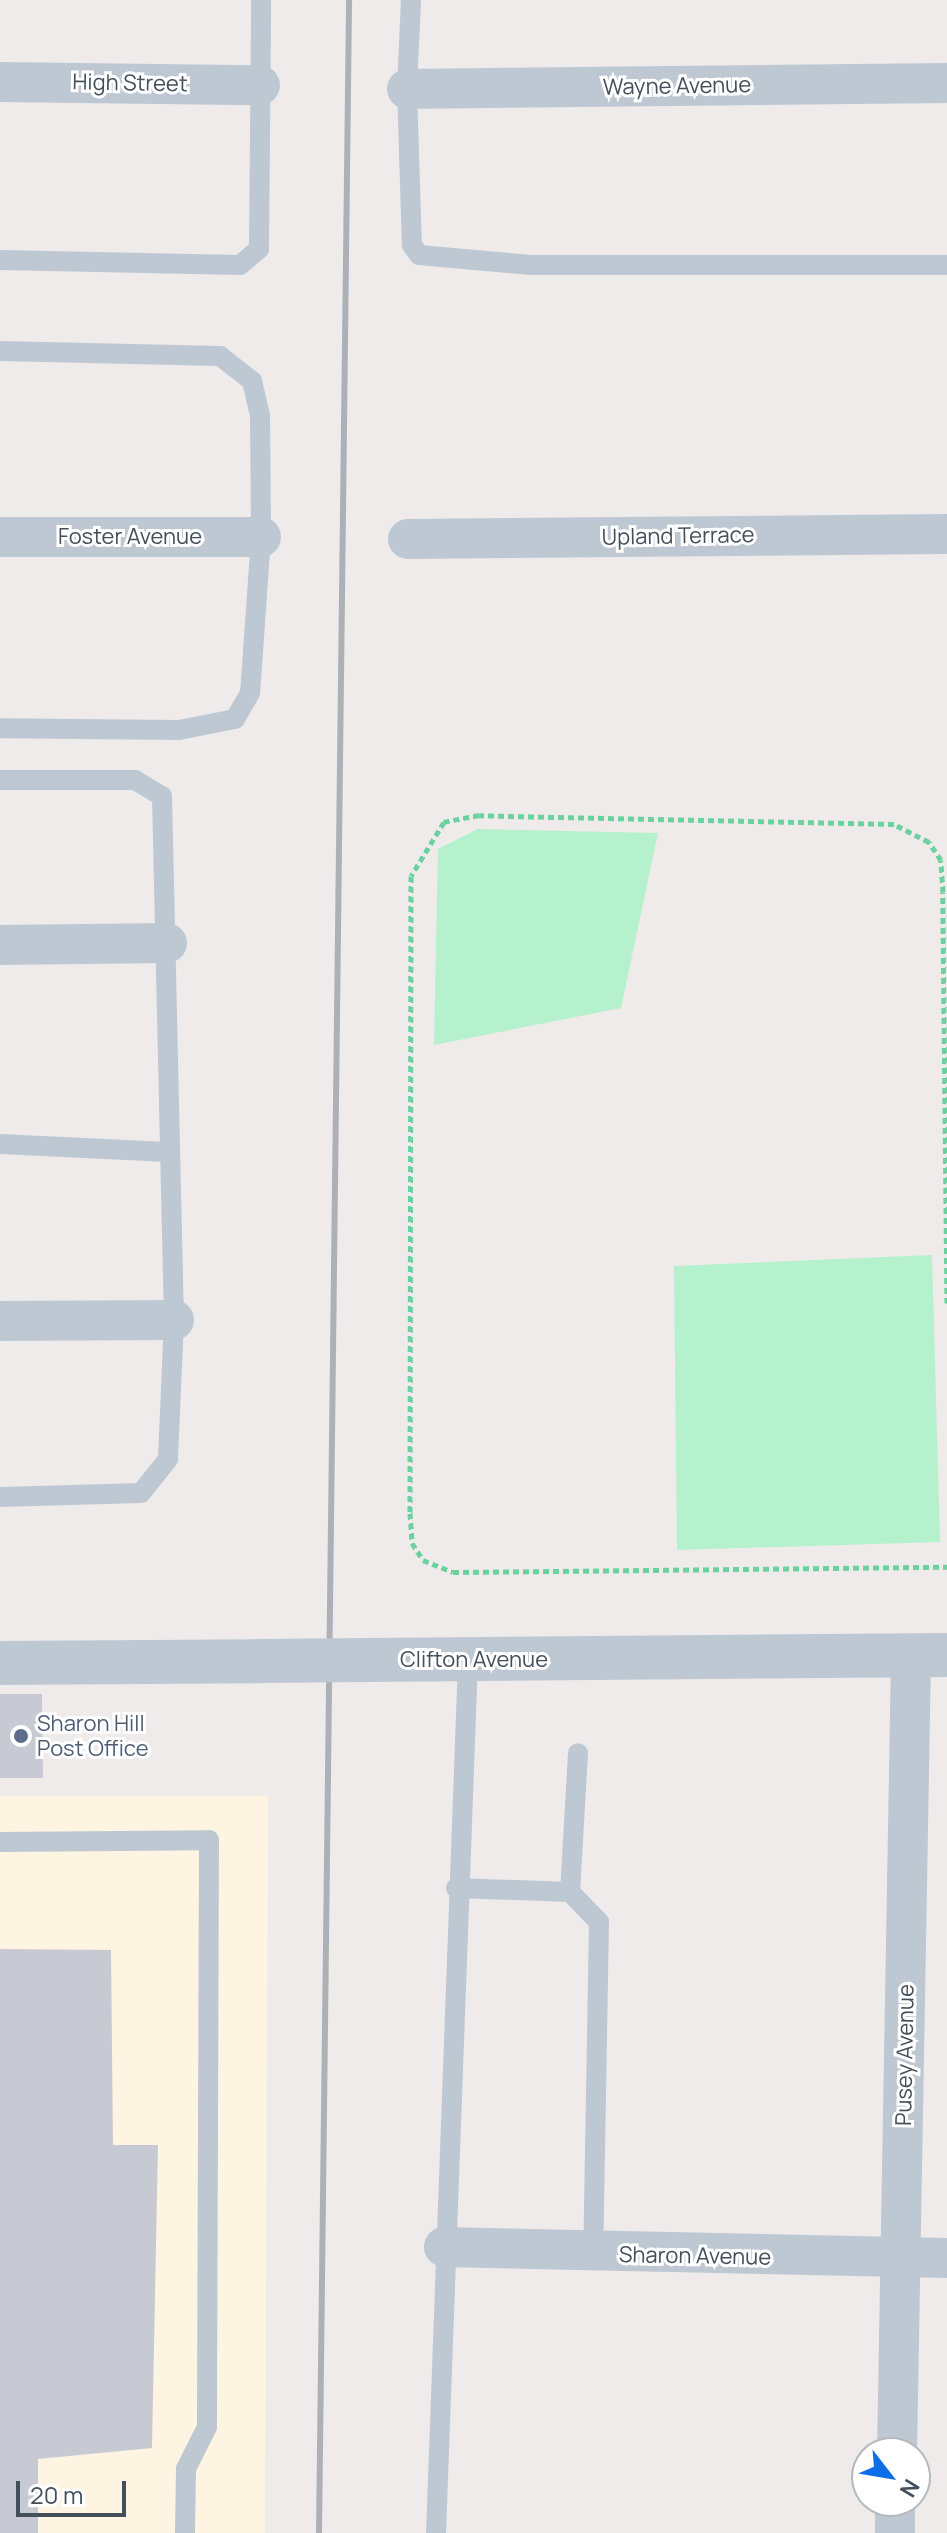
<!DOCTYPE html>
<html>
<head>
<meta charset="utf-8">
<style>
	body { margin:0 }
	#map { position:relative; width:947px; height:2533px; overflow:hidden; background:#efebeb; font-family:Manrope,sans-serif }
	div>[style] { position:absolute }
	.commercial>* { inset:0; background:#fdf4e1 }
	.green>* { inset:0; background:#b5f1cc }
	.building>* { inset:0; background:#c7cad2 }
	.path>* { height:5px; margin-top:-2.5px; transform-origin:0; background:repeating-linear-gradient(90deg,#6bd19e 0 6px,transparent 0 10px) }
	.service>* { height:20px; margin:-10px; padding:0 10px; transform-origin:10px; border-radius:10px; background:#bdc8d3 }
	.minor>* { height:40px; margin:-20px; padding:0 20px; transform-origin:20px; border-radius:20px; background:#bdc8d3 }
	.tertiary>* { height:44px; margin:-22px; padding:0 22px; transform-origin:22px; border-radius:22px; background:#bdc8d3 }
	.rail>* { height:6px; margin:-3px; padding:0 3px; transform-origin:3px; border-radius:3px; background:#adb1b7 }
	.tertiary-bridge>* { height:44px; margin:-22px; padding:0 22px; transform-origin:22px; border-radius:22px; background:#bdc8d3 }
	.dots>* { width:22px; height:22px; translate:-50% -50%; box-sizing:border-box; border:4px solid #fff; border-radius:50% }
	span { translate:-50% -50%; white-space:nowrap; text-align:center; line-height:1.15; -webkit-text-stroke:6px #fff; paint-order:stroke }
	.street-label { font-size:22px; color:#434f5a }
	.service-label { font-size:22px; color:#4e5e75 }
	.left { translate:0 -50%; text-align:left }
	.north { position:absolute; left:851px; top:2437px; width:80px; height:80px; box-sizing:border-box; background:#fff; border:2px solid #b4b9bd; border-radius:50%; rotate:121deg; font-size:22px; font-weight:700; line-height:32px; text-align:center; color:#434f5a }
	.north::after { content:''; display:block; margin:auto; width:28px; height:36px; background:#0d6ee7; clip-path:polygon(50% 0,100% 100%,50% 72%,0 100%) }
	.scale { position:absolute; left:16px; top:2481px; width:110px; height:36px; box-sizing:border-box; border:4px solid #434f5a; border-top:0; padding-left:10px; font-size:24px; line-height:28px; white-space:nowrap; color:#434f5a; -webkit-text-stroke:6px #fff; paint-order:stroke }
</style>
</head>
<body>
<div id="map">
	<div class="commercial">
		<i style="clip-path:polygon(0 1796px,268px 1796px,265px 2533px,0 2533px)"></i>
	</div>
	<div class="green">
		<i style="clip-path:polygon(478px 829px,658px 833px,621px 1008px,434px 1045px,438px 849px)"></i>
		<i style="clip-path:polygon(932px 1255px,940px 1542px,677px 1550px,674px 1266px)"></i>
	</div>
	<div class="building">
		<i style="clip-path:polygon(0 1694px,42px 1694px,43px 1778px,0 1778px)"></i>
		<i style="clip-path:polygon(0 1949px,111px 1950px,113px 2145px,158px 2145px,152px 2448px,38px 2459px,38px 2533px,0 2533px)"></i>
	</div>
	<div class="path">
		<i style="left:947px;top:1303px;width:411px;rotate:-90.6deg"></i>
		<i style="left:943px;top:892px;width:32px;rotate:-94deg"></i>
		<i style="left:941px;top:860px;width:22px;rotate:-124deg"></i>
		<i style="left:929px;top:842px;width:39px;rotate:-153deg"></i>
		<i style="left:894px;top:824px;width:415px;rotate:-178.8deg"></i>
		<i style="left:479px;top:815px;width:36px;rotate:169deg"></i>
		<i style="left:444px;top:822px;width:63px;rotate:121.4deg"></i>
		<i style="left:411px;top:876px;width:637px;rotate:90.09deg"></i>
		<i style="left:410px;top:1513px;width:30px;rotate:86deg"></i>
		<i style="left:412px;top:1543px;width:20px;rotate:57deg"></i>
		<i style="left:423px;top:1560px;width:32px;rotate:22deg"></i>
		<i style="left:453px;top:1572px;width:494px;rotate:-0.6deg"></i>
	</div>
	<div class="service">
		<i style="left:411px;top:0;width:89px;rotate:92.6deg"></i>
		<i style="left:407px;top:89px;width:156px;rotate:88.2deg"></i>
		<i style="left:412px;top:245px;width:12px;rotate:55deg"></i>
		<i style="left:419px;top:255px;width:113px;rotate:5.1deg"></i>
		<i style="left:532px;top:265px;width:415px"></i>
		<i style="left:0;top:260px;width:240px;rotate:1.2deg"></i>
		<i style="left:240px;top:265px;width:25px;rotate:-40deg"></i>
		<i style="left:259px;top:249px;width:249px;rotate:-89.5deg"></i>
		<i style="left:0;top:351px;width:220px;rotate:1.3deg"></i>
		<i style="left:220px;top:356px;width:41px;rotate:38deg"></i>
		<i style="left:252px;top:381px;width:35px;rotate:77deg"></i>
		<i style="left:260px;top:415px;width:122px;rotate:89.5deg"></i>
		<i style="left:261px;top:537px;width:156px;rotate:94deg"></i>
		<i style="left:250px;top:693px;width:30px;rotate:120deg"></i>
		<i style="left:235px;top:719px;width:57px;rotate:168.9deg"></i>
		<i style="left:179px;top:730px;width:179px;rotate:-179.4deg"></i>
		<i style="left:0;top:780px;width:135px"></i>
		<i style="left:135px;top:780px;width:31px;rotate:31deg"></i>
		<i style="left:162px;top:796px;width:524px;rotate:88.69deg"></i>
		<i style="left:174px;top:1320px;width:139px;rotate:92.5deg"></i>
		<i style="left:168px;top:1459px;width:43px;rotate:128.5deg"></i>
		<i style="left:141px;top:1493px;width:141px;rotate:178.4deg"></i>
		<i style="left:0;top:1144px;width:168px;rotate:2.7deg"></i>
		<i style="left:0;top:1842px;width:209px;rotate:-0.5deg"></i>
		<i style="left:209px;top:1840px;width:587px;rotate:90.2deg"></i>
		<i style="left:207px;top:2427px;width:47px;rotate:116.6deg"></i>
		<i style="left:186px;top:2469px;width:64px;rotate:90.9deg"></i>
		<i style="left:456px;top:1888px;width:114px;rotate:2deg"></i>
		<i style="left:570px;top:1892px;width:139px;rotate:-86.7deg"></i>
		<i style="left:570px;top:1892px;width:42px;rotate:46deg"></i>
		<i style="left:599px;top:1922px;width:333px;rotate:91deg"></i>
		<i style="left:436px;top:2533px;width:874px;rotate:-87.9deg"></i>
	</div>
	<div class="minor">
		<i style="left:0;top:82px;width:260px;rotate:0.7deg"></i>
		<i style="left:407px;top:89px;width:540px;rotate:-0.64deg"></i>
		<i style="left:0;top:537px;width:261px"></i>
		<i style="left:408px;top:539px;width:539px;rotate:-0.53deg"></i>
		<i style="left:0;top:945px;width:167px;rotate:-0.7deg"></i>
		<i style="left:0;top:1321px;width:174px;rotate:-0.3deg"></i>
		<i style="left:444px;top:2247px;width:503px;rotate:1.25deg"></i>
		<i style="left:897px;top:2453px;width:797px;rotate:-88.99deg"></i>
		<i style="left:895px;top:2533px;width:32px;rotate:-90deg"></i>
	</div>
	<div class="tertiary">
		<i style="left:369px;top:1660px;width:578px;rotate:-0.5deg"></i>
		<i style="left:0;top:1663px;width:260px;rotate:-0.4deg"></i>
	</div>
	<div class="rail">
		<i style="left:319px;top:2533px;width:2533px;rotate:-89.32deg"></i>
	</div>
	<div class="tertiary-bridge">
		<i style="left:260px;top:1661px;width:109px;rotate:-0.5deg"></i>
	</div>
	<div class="dots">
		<i style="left:21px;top:1736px;background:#5c6f8a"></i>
	</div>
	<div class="street-label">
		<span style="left:130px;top:83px;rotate:1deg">High Street</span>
		<span style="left:677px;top:86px;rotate:-1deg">Wayne Avenue</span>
		<span style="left:678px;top:536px;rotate:-1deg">Upland Terrace</span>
		<span style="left:130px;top:537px">Foster Avenue</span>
		<span style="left:474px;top:1660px">Clifton Avenue</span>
		<span style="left:905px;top:2055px;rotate:-89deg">Pusey Avenue</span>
		<span style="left:695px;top:2256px;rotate:1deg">Sharon Avenue</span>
	</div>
	<div class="service-label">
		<span class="left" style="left:37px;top:1736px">Sharon Hill<br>Post Office</span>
	</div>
	<div class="north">N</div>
	<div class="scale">20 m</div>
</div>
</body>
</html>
